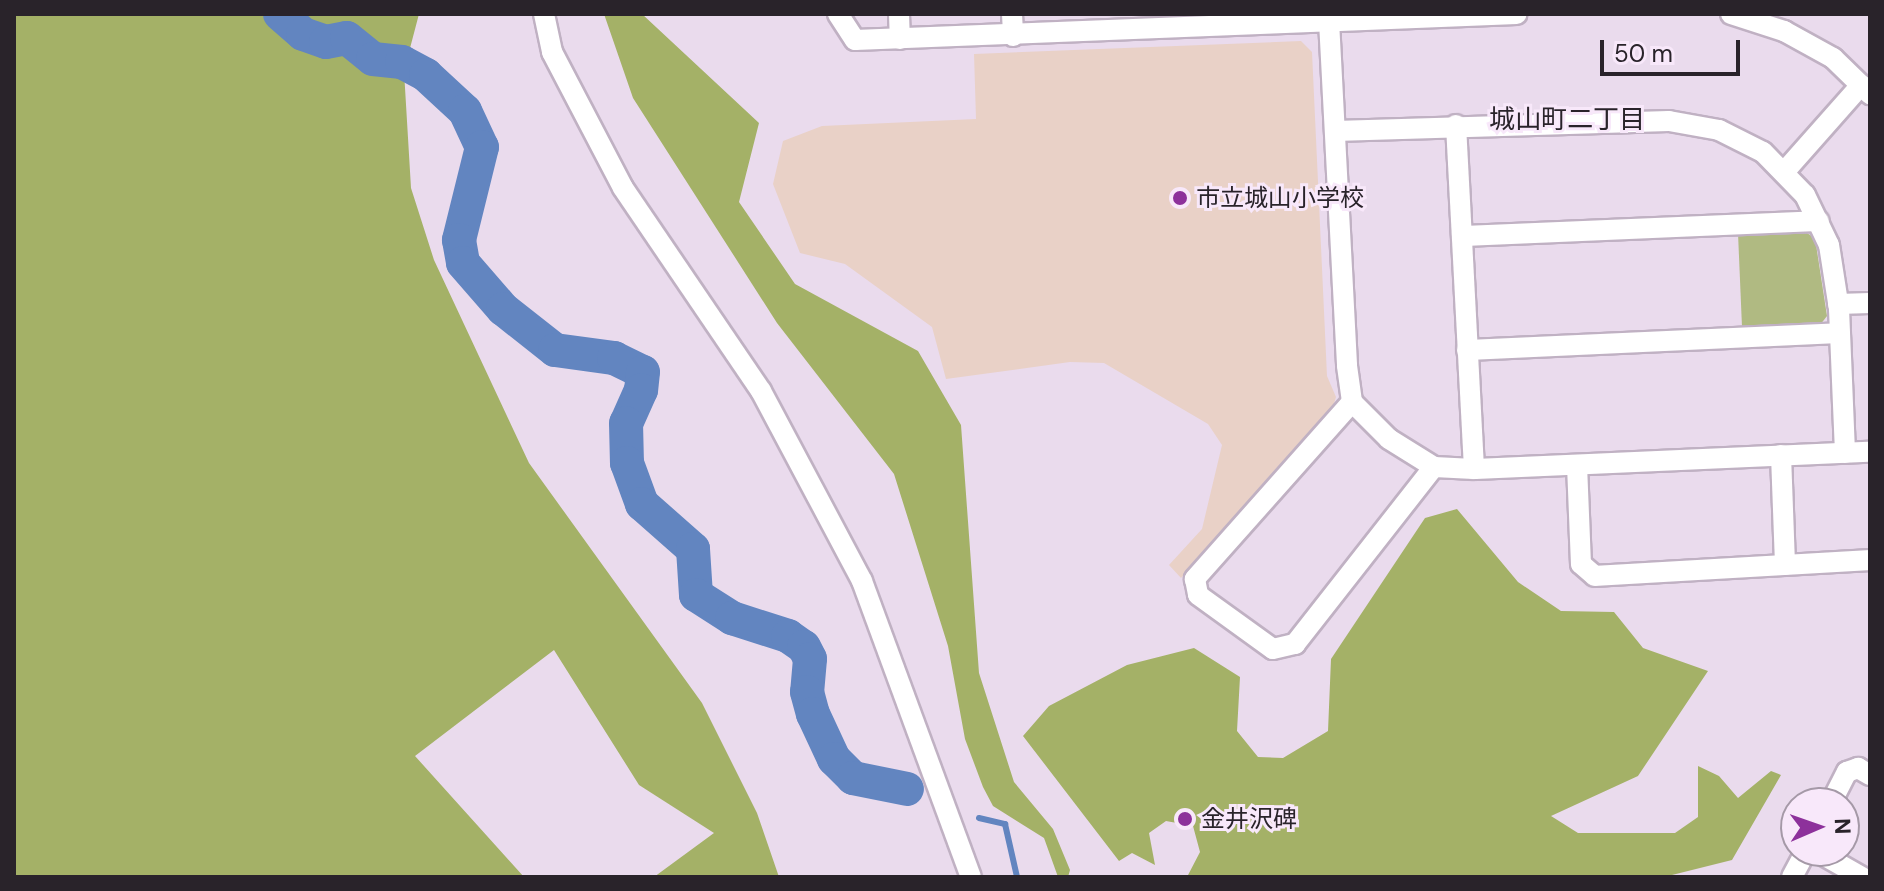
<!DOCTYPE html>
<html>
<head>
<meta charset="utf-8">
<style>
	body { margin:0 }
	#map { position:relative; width:1884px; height:891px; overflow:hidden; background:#eadbed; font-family:"DM Sans","Noto Sans JP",sans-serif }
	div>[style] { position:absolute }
	.education>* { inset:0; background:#e9d1c7 }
	.green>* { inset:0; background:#b0ba82 }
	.forest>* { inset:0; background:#a4b167 }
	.stream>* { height:6px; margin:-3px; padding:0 3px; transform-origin:3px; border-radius:3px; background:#6285c0 }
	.river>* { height:34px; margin:-17px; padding:0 17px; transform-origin:17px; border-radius:17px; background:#6285c0 }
	.roads { filter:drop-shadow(2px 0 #c0b1c3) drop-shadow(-2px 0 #c0b1c3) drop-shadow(0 2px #c0b1c3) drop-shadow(0 -2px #c0b1c3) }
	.minor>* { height:20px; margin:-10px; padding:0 10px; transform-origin:10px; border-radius:10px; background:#fff }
	.dots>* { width:22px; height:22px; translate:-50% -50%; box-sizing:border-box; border:4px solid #f8e8fa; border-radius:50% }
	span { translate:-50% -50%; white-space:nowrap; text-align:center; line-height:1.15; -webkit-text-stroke:6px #f8e8fa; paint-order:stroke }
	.poi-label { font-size:24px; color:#29232a }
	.left { translate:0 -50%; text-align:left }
	.neighbourhood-label { font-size:26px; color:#29232a }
	.frame { position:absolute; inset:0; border:16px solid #29232a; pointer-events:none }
	.north { position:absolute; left:1780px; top:787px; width:80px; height:80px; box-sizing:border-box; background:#f8e8fa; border:2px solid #a599a7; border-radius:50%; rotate:88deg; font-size:22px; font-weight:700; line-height:32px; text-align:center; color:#29232a }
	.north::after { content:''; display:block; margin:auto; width:28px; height:36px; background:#8d319b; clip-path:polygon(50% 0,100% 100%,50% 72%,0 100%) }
	.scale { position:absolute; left:1600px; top:40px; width:140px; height:36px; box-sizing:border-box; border:4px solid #29232a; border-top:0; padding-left:10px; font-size:24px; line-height:28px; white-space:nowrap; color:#29232a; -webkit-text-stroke:6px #f8e8fa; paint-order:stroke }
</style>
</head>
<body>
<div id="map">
	<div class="education">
		<i style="clip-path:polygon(1301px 41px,1312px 52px,1327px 376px,1336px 397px,1333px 407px,1181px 578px,1169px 565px,1202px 529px,1222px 445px,1208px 424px,1104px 363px,1070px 362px,946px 379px,932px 327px,845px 264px,800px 253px,773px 184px,783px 141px,822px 126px,976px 119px,974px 54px)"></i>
	</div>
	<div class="green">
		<i style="clip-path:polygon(1802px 230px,1815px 238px,1827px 316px,1820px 325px,1742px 327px,1738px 233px)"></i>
	</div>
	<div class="forest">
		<i style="clip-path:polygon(14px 14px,419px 14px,404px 71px,411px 188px,434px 260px,529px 463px,702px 703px,757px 813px,779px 877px,654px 877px,714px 833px,639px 785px,554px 650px,415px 756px,524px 877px,14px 877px)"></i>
		<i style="clip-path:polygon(604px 14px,642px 14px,759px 123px,739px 202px,795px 284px,918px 351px,961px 425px,979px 673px,1014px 782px,1053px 829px,1070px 870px,1068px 877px,1058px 877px,1044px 838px,993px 806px,983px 787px,965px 739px,948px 646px,894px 474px,777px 323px,633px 98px)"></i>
		<i style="clip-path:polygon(1457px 509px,1518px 582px,1561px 611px,1614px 612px,1643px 648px,1708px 671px,1638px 776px,1551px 816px,1578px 833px,1675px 833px,1698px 817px,1698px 766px,1719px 776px,1738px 798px,1771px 771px,1781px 775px,1732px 860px,1664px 877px,1187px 877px,1200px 852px,1193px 826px,1166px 821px,1149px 833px,1155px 865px,1132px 853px,1119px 861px,1023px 736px,1049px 706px,1127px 665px,1194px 648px,1240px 677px,1237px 731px,1258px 757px,1283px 758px,1328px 731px,1331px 659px,1425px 518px)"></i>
	</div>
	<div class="stream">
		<i style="left:979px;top:818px;width:27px;rotate:13deg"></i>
		<i style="left:1005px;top:824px;width:54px;rotate:77.2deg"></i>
	</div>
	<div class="river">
		<i style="left:280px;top:14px;width:30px;rotate:41deg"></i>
		<i style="left:303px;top:34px;width:24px;rotate:19deg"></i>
		<i style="left:326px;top:42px;width:21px;rotate:-11deg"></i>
		<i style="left:347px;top:38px;width:33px;rotate:39deg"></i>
		<i style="left:373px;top:59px;width:29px;rotate:6deg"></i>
		<i style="left:402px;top:62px;width:27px;rotate:28deg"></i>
		<i style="left:426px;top:75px;width:53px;rotate:42.7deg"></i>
		<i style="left:465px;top:111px;width:40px;rotate:65deg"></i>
		<i style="left:482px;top:147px;width:96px;rotate:103.9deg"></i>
		<i style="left:459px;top:240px;width:23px;rotate:80deg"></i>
		<i style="left:463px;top:263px;width:61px;rotate:49deg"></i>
		<i style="left:503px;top:309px;width:66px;rotate:38.3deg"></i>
		<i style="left:555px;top:350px;width:60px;rotate:7.7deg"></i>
		<i style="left:614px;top:358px;width:32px;rotate:26deg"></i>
		<i style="left:643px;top:372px;width:18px;rotate:96deg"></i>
		<i style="left:641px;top:390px;width:36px;rotate:114deg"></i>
		<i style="left:626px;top:423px;width:40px;rotate:88.6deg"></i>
		<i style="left:627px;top:463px;width:44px;rotate:69.9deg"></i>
		<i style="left:642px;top:504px;width:68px;rotate:41.4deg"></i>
		<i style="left:693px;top:549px;width:46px;rotate:86.3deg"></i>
		<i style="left:696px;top:595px;width:43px;rotate:32.6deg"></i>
		<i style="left:732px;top:618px;width:59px;rotate:17.8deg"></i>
		<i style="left:788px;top:636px;width:19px;rotate:35deg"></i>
		<i style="left:804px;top:647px;width:13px;rotate:63deg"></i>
		<i style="left:810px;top:659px;width:33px;rotate:95deg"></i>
		<i style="left:807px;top:692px;width:23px;rotate:75deg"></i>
		<i style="left:813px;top:714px;width:50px;rotate:65deg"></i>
		<i style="left:834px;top:759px;width:27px;rotate:45deg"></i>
		<i style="left:853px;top:778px;width:55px;rotate:11.5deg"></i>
	</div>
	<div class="roads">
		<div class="minor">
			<i style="left:544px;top:14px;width:39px;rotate:78deg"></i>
			<i style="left:552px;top:52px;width:153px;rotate:62.4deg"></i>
			<i style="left:623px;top:188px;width:245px;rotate:55.8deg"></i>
			<i style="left:761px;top:391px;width:215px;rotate:62deg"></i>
			<i style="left:862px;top:581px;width:315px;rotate:69.8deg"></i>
			<i style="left:838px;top:14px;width:31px;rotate:57deg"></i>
			<i style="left:855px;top:40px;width:662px;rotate:-2.25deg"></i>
			<i style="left:899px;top:14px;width:25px;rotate:88deg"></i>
			<i style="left:1012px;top:14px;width:22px;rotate:87deg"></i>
			<i style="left:1731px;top:14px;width:56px;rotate:17.8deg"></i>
			<i style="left:1784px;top:31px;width:56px;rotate:28.9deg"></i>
			<i style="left:1833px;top:58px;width:52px;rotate:44.2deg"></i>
			<i style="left:1329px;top:21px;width:345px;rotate:87deg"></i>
			<i style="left:1347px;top:366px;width:36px;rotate:82deg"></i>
			<i style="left:1352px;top:402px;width:52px;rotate:45deg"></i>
			<i style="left:1389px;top:439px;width:53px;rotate:31.9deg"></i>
			<i style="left:1434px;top:467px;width:40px;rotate:2.9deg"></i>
			<i style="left:1474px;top:469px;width:396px;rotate:-2.5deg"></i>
			<i style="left:1456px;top:125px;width:344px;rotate:87deg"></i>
			<i style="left:1335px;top:131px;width:334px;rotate:-1.7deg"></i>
			<i style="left:1669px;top:121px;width:51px;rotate:10.2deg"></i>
			<i style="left:1719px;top:130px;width:49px;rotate:26.6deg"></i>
			<i style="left:1763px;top:152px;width:60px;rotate:45.7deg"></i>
			<i style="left:1805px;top:195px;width:55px;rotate:64.4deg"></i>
			<i style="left:1829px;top:245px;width:65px;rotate:81.1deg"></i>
			<i style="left:1839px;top:309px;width:144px;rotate:87.6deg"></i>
			<i style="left:1785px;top:171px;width:115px;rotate:-48.5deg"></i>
			<i style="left:1462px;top:236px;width:357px;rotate:-2.4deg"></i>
			<i style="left:1838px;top:304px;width:32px;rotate:-2deg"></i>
			<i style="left:1467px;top:350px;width:373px;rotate:-2.6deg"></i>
			<i style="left:1352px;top:402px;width:237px;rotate:131.6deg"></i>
			<i style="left:1195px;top:579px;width:16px;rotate:79deg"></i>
			<i style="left:1198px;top:595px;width:92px;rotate:35.8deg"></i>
			<i style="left:1273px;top:649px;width:23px;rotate:-13deg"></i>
			<i style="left:1295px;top:644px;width:225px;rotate:-51.9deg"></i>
			<i style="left:1781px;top:455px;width:110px;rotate:87.9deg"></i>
			<i style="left:1577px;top:465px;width:99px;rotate:87.7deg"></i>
			<i style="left:1581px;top:564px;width:18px;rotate:41deg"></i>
			<i style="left:1595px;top:576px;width:275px;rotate:-3.3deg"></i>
			<i style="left:1831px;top:803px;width:35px;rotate:-63deg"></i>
			<i style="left:1847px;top:772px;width:12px;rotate:-20deg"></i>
			<i style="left:1858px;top:768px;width:14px;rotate:30deg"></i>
			<i style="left:1816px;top:851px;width:53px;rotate:29.5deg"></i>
			<i style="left:1792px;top:877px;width:30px;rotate:-62deg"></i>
		</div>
	</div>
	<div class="dots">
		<i style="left:1180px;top:198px;background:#8d319b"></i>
		<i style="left:1185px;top:819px;background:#8d319b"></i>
	</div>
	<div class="poi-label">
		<span class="left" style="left:1196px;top:198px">市立城山小学校</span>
		<span class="left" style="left:1201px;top:819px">金井沢碑</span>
	</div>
	<div class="neighbourhood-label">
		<span style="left:1567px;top:120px">城山町二丁目</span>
	</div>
	<div class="frame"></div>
	<div class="north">N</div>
	<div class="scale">50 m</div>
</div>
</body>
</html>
